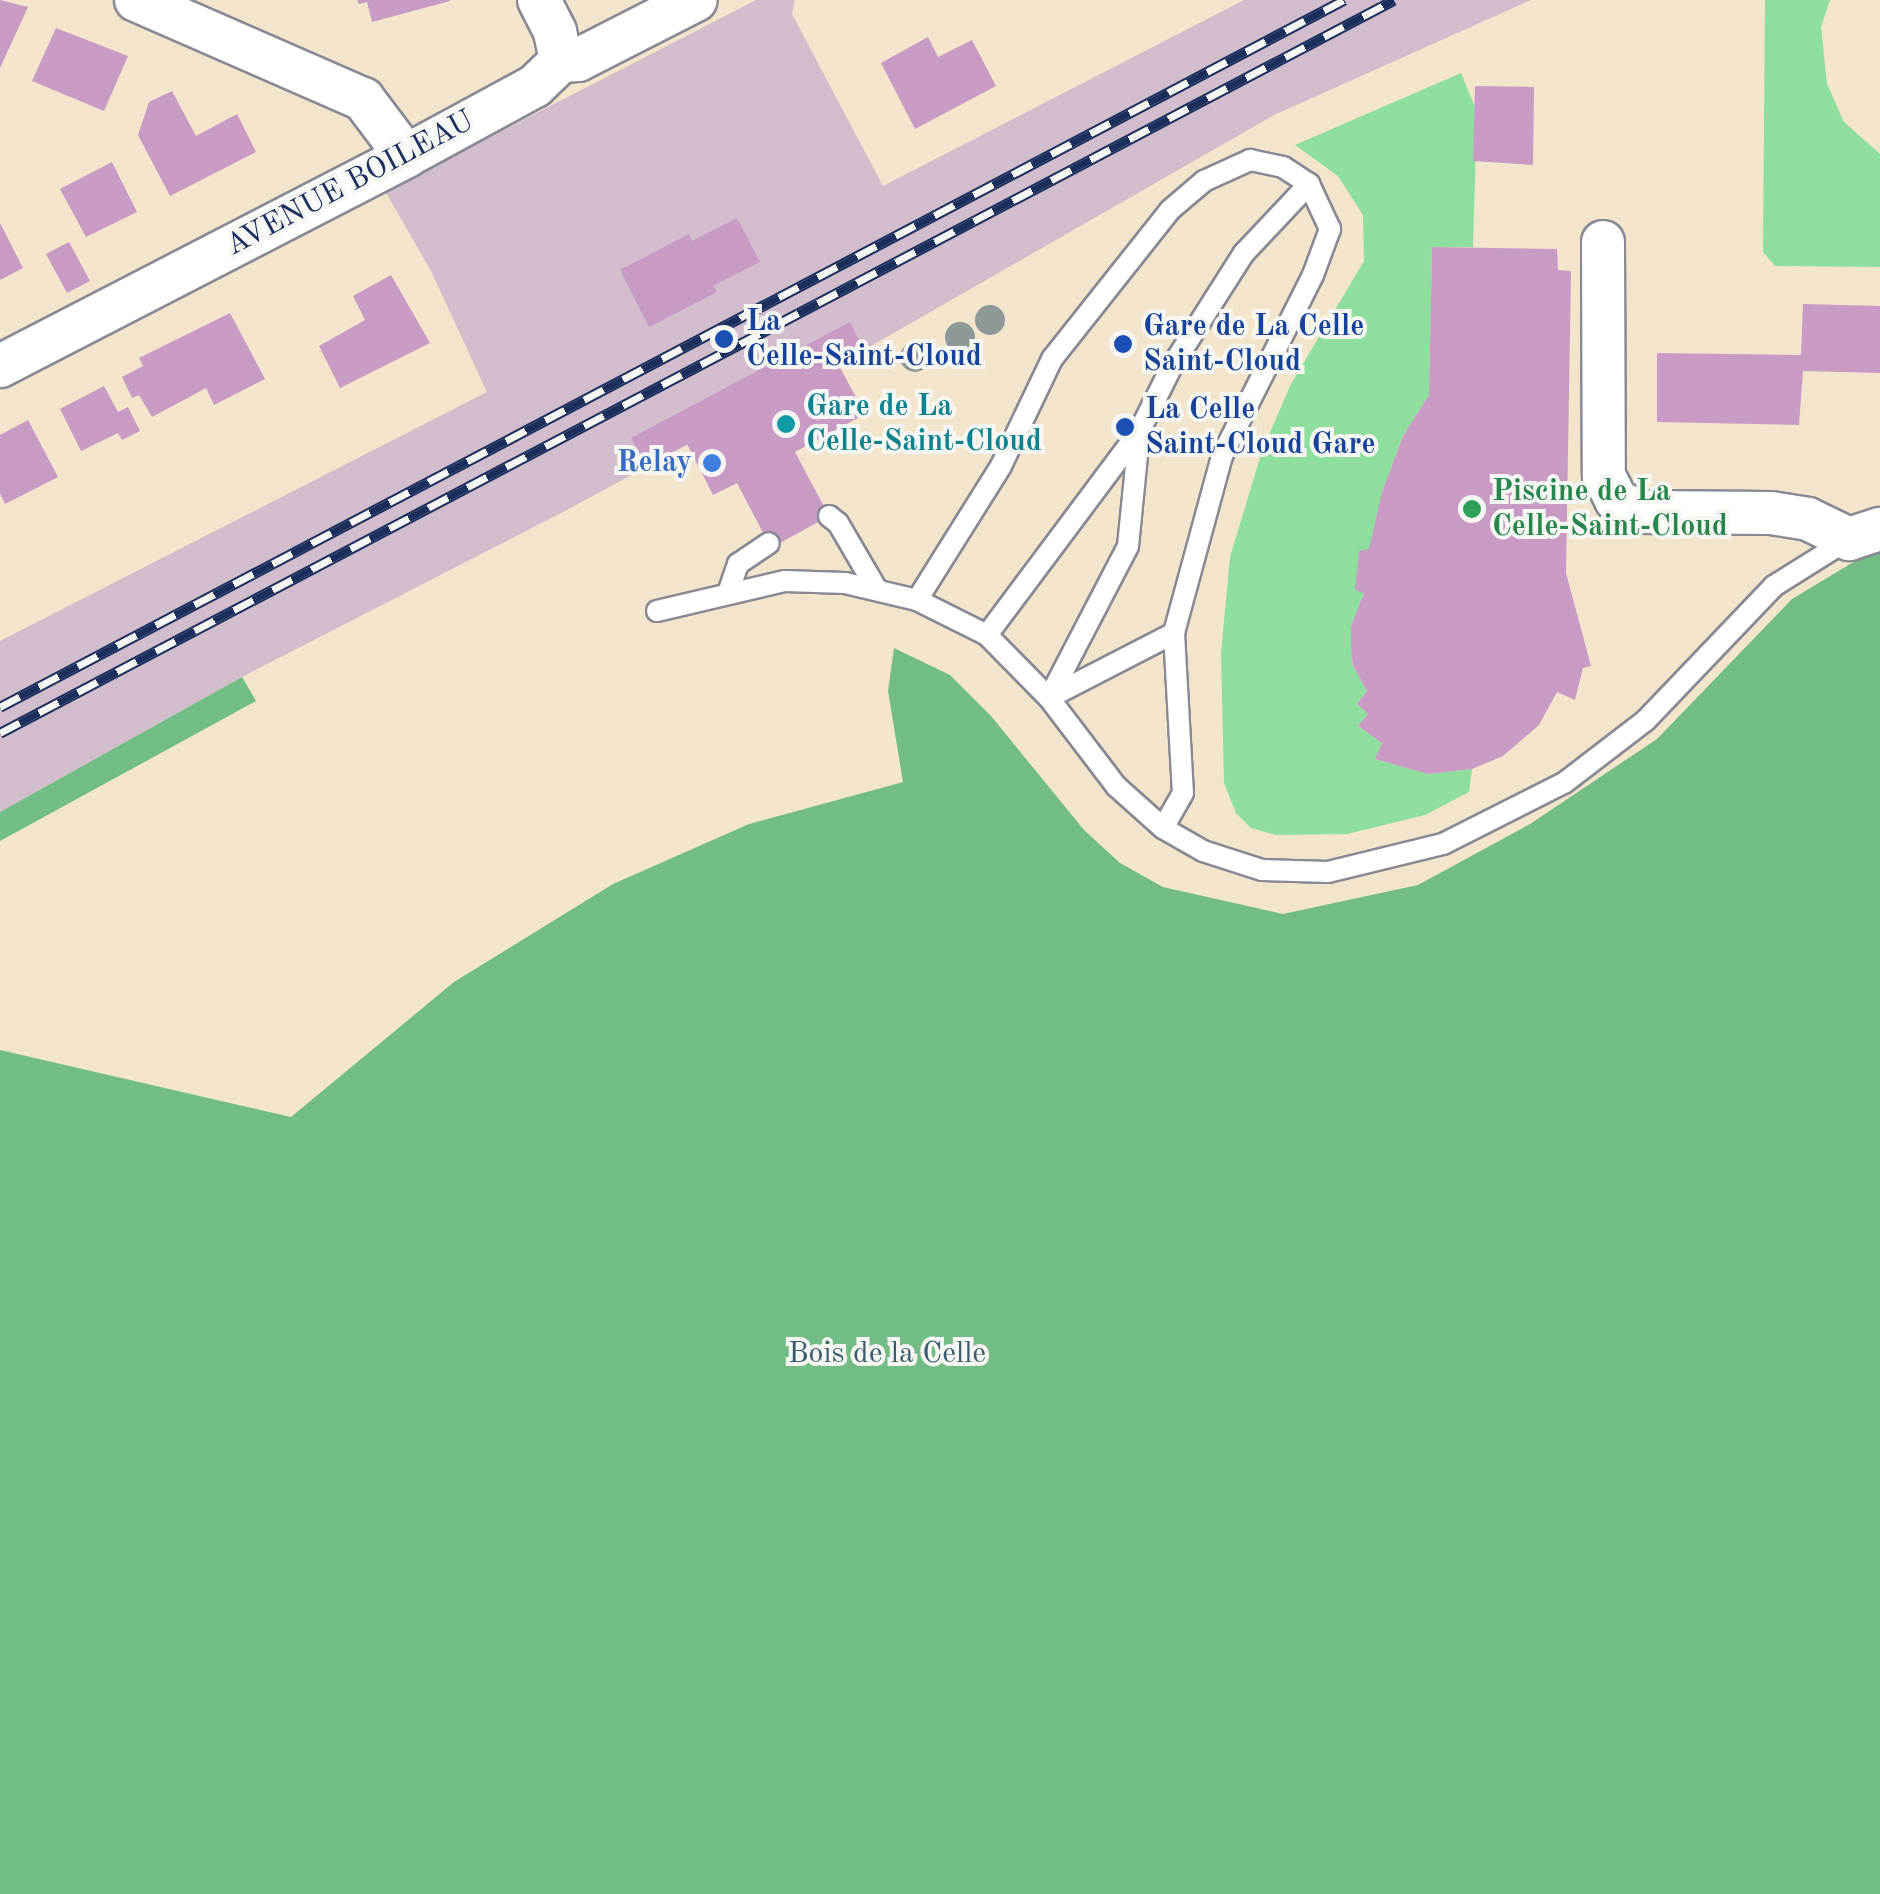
<!DOCTYPE html>
<html>
<head>
<meta charset="utf-8">
<style>
	body { margin:0 }
	#map { position:relative; width:1880px; height:1894px; overflow:hidden; background:#f3e4cc; font-family:"Old Standard TT",serif }
	div>[style] { position:absolute }
	.industrial>* { inset:0; background:#d1bdcc }
	.green>* { inset:0; background:#8ede9e }
	.forest>* { inset:0; background:#72bd85 }
	.building>* { inset:0; background:#c89ac4 }
	.roads { filter:drop-shadow(2px 0 #878a95) drop-shadow(-2px 0 #878a95) drop-shadow(0 2px #878a95) drop-shadow(0 -2px #878a95) }
	.lane>* { height:20px; margin:-10px; padding:0 10px; transform-origin:10px; border-radius:10px; background:#fff }
	.street>* { height:42px; margin:-21px; padding:0 21px; transform-origin:21px; border-radius:21px; background:#fff }
	.rail>* { height:11px; margin-top:-5.5px; transform-origin:0; background:repeating-linear-gradient(90deg,#f6f6f2 0 22px,#1b2f5e 0 44px); box-sizing:border-box; border-block:2px solid #1b2f5e }
	.trees>* { width:30px; height:30px; margin:-15px; border-radius:50%; background:#8c9998 }
	.dots>* { width:28px; height:28px; translate:-50% -50%; box-sizing:border-box; border:5px solid #f6f6f2; border-radius:50% }
	span { translate:-50% -50%; white-space:nowrap; text-align:center; line-height:1.15; -webkit-text-stroke:8px #f6f6f2; paint-order:stroke }
	.street-label { font-size:30px; color:#1b2f5e }
	.transit-label { font-size:30px; color:#164399; font-weight:700 }
	.left { translate:0 -50%; text-align:left }
	.culture-label { font-size:30px; color:#0d838f; font-weight:700 }
	.shop-label { font-size:30px; color:#366cbe; font-weight:700 }
	.right { translate:-100% -50%; text-align:right }
	.leisure-label { font-size:30px; color:#27864d; font-weight:700 }
	.park-label { font-size:30px; color:#385b6e }
</style>
</head>
<body>
<div id="map">
	<div class="industrial">
		<i style="clip-path:polygon(756px 0,795px 0,792px 14px,883px 186px,1244px 0,1531px 0,1274px 115px,864px 350px,563px 512px,242px 677px,0 812px,0 641px,487px 392px,431px 271px,385px 191px)"></i>
	</div>
	<div class="green">
		<i style="clip-path:polygon(1765px 0,1830px 0,1821px 27px,1827px 84px,1844px 122px,1880px 154px,1880px 267px,1775px 266px,1763px 252px)"></i>
		<i style="clip-path:polygon(1461px 73px,1477px 112px,1473px 247px,1432px 247px,1429px 395px,1403px 436px,1382px 492px,1364px 593px,1351px 626px,1351px 648px,1353px 666px,1367px 691px,1357px 704px,1368px 714px,1358px 726px,1382px 743px,1375px 759px,1428px 774px,1472px 769px,1469px 792px,1425px 815px,1347px 834px,1276px 835px,1251px 828px,1236px 813px,1224px 783px,1221px 653px,1230px 557px,1262px 451px,1291px 384px,1364px 261px,1363px 215px,1338px 176px,1295px 145px)"></i>
	</div>
	<div class="forest">
		<i style="clip-path:polygon(1880px 546px,1880px 1894px,0 1894px,0 1050px,291px 1117px,454px 982px,613px 884px,749px 824px,903px 782px,888px 691px,894px 648px,950px 675px,991px 716px,1084px 830px,1120px 863px,1163px 887px,1283px 914px,1418px 885px,1530px 824px,1657px 739px,1792px 599px)"></i>
		<i style="clip-path:polygon(242px 677px,256px 701px,0 841px,0 812px)"></i>
	</div>
	<div class="building">
		<i style="clip-path:polygon(0 0,28px 7px,0 68px)"></i>
		<i style="clip-path:polygon(357px 0,450px 0,450px 1px,372px 22px,367px 2px,359px 4px)"></i>
		<i style="clip-path:polygon(56px 28px,128px 56px,104px 111px,32px 81px)"></i>
		<i style="clip-path:polygon(928px 37px,938px 57px,972px 40px,996px 86px,915px 129px,881px 63px)"></i>
		<i style="clip-path:polygon(1475px 86px,1534px 87px,1533px 165px,1473px 161px)"></i>
		<i style="clip-path:polygon(172px 91px,196px 136px,237px 114px,256px 152px,170px 196px,138px 135px,149px 102px)"></i>
		<i style="clip-path:polygon(112px 162px,137px 212px,86px 237px,60px 189px)"></i>
		<i style="clip-path:polygon(737px 218px,760px 262px,713px 286px,717px 292px,649px 327px,620px 270px,689px 234px,692px 241px)"></i>
		<i style="clip-path:polygon(0 223px,23px 268px,0 280px)"></i>
		<i style="clip-path:polygon(69px 242px,90px 281px,67px 293px,46px 254px)"></i>
		<i style="clip-path:polygon(1432px 247px,1557px 249px,1558px 270px,1571px 271px,1566px 573px,1591px 666px,1583px 668px,1575px 700px,1557px 692px,1539px 725px,1503px 756px,1472px 769px,1428px 774px,1375px 759px,1382px 743px,1358px 726px,1368px 714px,1357px 704px,1367px 691px,1353px 666px,1351px 649px,1351px 626px,1364px 593px,1355px 590px,1359px 551px,1369px 549px,1382px 492px,1403px 436px,1429px 395px)"></i>
		<i style="clip-path:polygon(391px 275px,430px 343px,340px 388px,319px 346px,365px 320px,353px 296px)"></i>
		<i style="clip-path:polygon(1803px 304px,1880px 306px,1880px 373px,1803px 371px,1799px 425px,1657px 422px,1657px 353px,1801px 355px)"></i>
		<i style="clip-path:polygon(230px 313px,265px 379px,214px 405px,206px 388px,152px 417px,139px 395px,132px 398px,122px 377px,143px 366px,139px 358px)"></i>
		<i style="clip-path:polygon(850px 322px,864px 350px,838px 364px,865px 414px,795px 452px,829px 516px,771px 548px,737px 483px,713px 495px,687px 444px,646px 466px,631px 438px)"></i>
		<i style="clip-path:polygon(104px 386px,118px 412px,128px 407px,140px 431px,122px 440px,118px 433px,81px 451px,60px 409px)"></i>
		<i style="clip-path:polygon(28px 420px,58px 477px,5px 504px,0 493px,0 435px)"></i>
	</div>
	<div class="roads">
		<div class="lane">
			<i style="left:829px;top:516px;width:11px;rotate:38deg"></i>
			<i style="left:838px;top:523px;width:75px;rotate:59.7deg"></i>
			<i style="left:728px;top:593px;width:31px;rotate:-71deg"></i>
			<i style="left:738px;top:564px;width:37px;rotate:-34deg"></i>
			<i style="left:917px;top:600px;width:158px;rotate:-57.9deg"></i>
			<i style="left:1001px;top:466px;width:119px;rotate:-64.5deg"></i>
			<i style="left:1052px;top:359px;width:190px;rotate:-51.6deg"></i>
			<i style="left:1170px;top:210px;width:45px;rotate:-40.5deg"></i>
			<i style="left:1204px;top:181px;width:51px;rotate:-24.5deg"></i>
			<i style="left:1250px;top:160px;width:34px;rotate:12deg"></i>
			<i style="left:1283px;top:167px;width:31px;rotate:33deg"></i>
			<i style="left:1309px;top:184px;width:50px;rotate:65deg"></i>
			<i style="left:1330px;top:229px;width:49px;rotate:110.3deg"></i>
			<i style="left:1313px;top:275px;width:203px;rotate:116.7deg"></i>
			<i style="left:1222px;top:456px;width:183px;rotate:105.2deg"></i>
			<i style="left:1174px;top:633px;width:160px;rotate:86.8deg"></i>
			<i style="left:1183px;top:793px;width:40px;rotate:119.7deg"></i>
			<i style="left:657px;top:611px;width:131px;rotate:-13.2deg"></i>
			<i style="left:785px;top:581px;width:60px;rotate:1.9deg"></i>
			<i style="left:845px;top:583px;width:74px;rotate:13.3deg"></i>
			<i style="left:917px;top:600px;width:78px;rotate:26.6deg"></i>
			<i style="left:987px;top:635px;width:88px;rotate:45.5deg"></i>
			<i style="left:1049px;top:698px;width:111px;rotate:52.7deg"></i>
			<i style="left:1116px;top:786px;width:63px;rotate:41.8deg"></i>
			<i style="left:1163px;top:828px;width:46px;rotate:29.9deg"></i>
			<i style="left:1203px;top:851px;width:62px;rotate:17.9deg"></i>
			<i style="left:1262px;top:870px;width:66px;rotate:1.7deg"></i>
			<i style="left:1328px;top:872px;width:118px;rotate:-13.7deg"></i>
			<i style="left:1443px;top:844px;width:136px;rotate:-26.8deg"></i>
			<i style="left:1564px;top:783px;width:103px;rotate:-37.5deg"></i>
			<i style="left:1646px;top:720px;width:185px;rotate:-46.3deg"></i>
			<i style="left:1774px;top:586px;width:89px;rotate:-32.1deg"></i>
			<i style="left:987px;top:635px;width:254px;rotate:-53.2deg"></i>
			<i style="left:1139px;top:432px;width:74px;rotate:-63.4deg"></i>
			<i style="left:1172px;top:366px;width:134px;rotate:-57.5deg"></i>
			<i style="left:1244px;top:253px;width:95px;rotate:-46.7deg"></i>
			<i style="left:1050px;top:697px;width:140px;rotate:-27.3deg"></i>
			<i style="left:1049px;top:698px;width:171px;rotate:-62.5deg"></i>
			<i style="left:1128px;top:546px;width:112px;rotate:-84.3deg"></i>
		</div>
		<div class="street">
			<i style="left:136px;top:0;width:248px;rotate:23.6deg"></i>
			<i style="left:363px;top:99px;width:71px;rotate:53deg"></i>
			<i style="left:539px;top:0;width:36px;rotate:63deg"></i>
			<i style="left:555px;top:32px;width:30px;rotate:78deg"></i>
			<i style="left:561px;top:61px;width:17px;rotate:-3deg"></i>
			<i style="left:578px;top:60px;width:132px;rotate:-27deg"></i>
			<i style="left:1603px;top:242px;width:234px;rotate:89.8deg"></i>
			<i style="left:1604px;top:476px;width:27px;rotate:63deg"></i>
			<i style="left:1616px;top:500px;width:25px;rotate:29deg"></i>
			<i style="left:1638px;top:512px;width:133px;rotate:0.4deg"></i>
			<i style="left:1771px;top:513px;width:37px;rotate:9deg"></i>
			<i style="left:1808px;top:519px;width:46px;rotate:26deg"></i>
			<i style="left:1849px;top:539px;width:33px;rotate:-18deg"></i>
			<i style="left:0;top:366px;width:457px;rotate:-27.3deg"></i>
			<i style="left:406px;top:156px;width:147px;rotate:-28.5deg"></i>
			<i style="left:535px;top:86px;width:36px;rotate:-44deg"></i>
		</div>
	</div>
	<div class="rail">
		<i style="left:0;top:707px;width:1519px;rotate:-27.75deg"></i>
		<i style="left:0;top:733px;width:1575px;rotate:-27.74deg"></i>
	</div>
	<div class="trees">
		<i style="left:990px;top:320px"></i>
		<i style="left:960px;top:337px"></i>
		<i style="left:915px;top:357px"></i>
	</div>
	<div class="dots">
		<i style="left:724px;top:339px;background:#1a4fb4"></i>
		<i style="left:1123px;top:344px;background:#1a4fb4"></i>
		<i style="left:786px;top:424px;background:#0f9aa8"></i>
		<i style="left:1125px;top:427px;background:#1a4fb4"></i>
		<i style="left:712px;top:463px;background:#3f7fe0"></i>
		<i style="left:1472px;top:509px;background:#2e9e5b"></i>
	</div>
	<div class="street-label">
		<span style="left:350px;top:184px;rotate:-28deg">AVENUE BOILEAU</span>
	</div>
	<div class="transit-label">
		<span class="left" style="left:746px;top:339px">La<br>Celle-Saint-Cloud</span>
		<span class="left" style="left:1143px;top:344px">Gare de La Celle<br>Saint-Cloud</span>
		<span class="left" style="left:1145px;top:427px">La Celle<br>Saint-Cloud Gare</span>
	</div>
	<div class="culture-label">
		<span class="left" style="left:806px;top:424px">Gare de La<br>Celle-Saint-Cloud</span>
	</div>
	<div class="shop-label">
		<span class="right" style="left:692px;top:463px">Relay</span>
	</div>
	<div class="leisure-label">
		<span class="left" style="left:1492px;top:509px">Piscine de La<br>Celle-Saint-Cloud</span>
	</div>
	<div class="park-label">
		<span style="left:887px;top:1354px">Bois de la Celle</span>
	</div>
</div>
</body>
</html>
